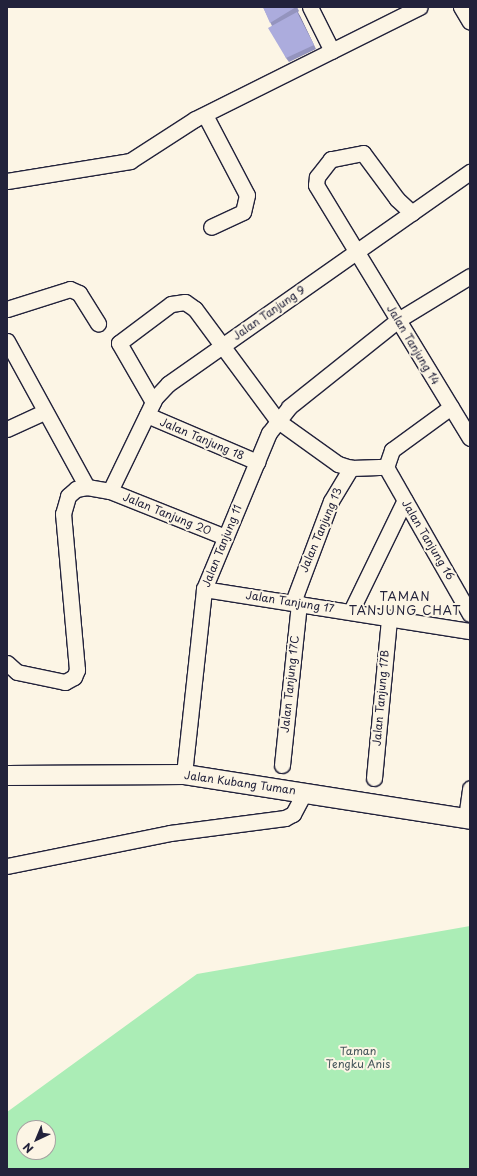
<!DOCTYPE html>
<html>
<head>
<meta charset="utf-8">
<style>
	body { margin:0 }
	#map { position:relative; width:477px; height:1176px; overflow:hidden; background:#fcf5e5; font-family:"Playpen Sans",sans-serif }
	div>[style] { position:absolute }
	.green>* { inset:0; background:#abedb6 }
	.roads { filter:drop-shadow(1px 0 #22223b) drop-shadow(-1px 0 #22223b) drop-shadow(0 1px #22223b) drop-shadow(0 -1px #22223b) }
	.minor>* { height:15px; margin:-7.5px; padding:0 7.5px; transform-origin:7.5px; border-radius:7.5px; background:#fcf5e5 }
	.major>* { height:19px; margin:-9.5px; padding:0 9.5px; transform-origin:9.5px; border-radius:9.5px; background:#fcf5e5 }
	.wall>* { inset:0; background:#9494be }
	.shaded-wall>* { inset:0; background:#78789b }
	.building>* { inset:0; background:#acacdd }
	span { translate:-50% -50%; white-space:nowrap; text-align:center; line-height:1.15; -webkit-text-stroke:4px #fcf5e5; paint-order:stroke }
	.street-label { font-size:11px; color:#22223b }
	.park-label { font-size:11px; color:#44555a }
	.neighbourhood-label { font-size:12px; color:#22223b; letter-spacing:1px }
	.frame { position:absolute; inset:0; border:8px solid #22223b; pointer-events:none }
	.north { position:absolute; left:16px; top:1120px; width:40px; height:40px; box-sizing:border-box; background:#fcf5e5; border:1px solid #a5a1a1; border-radius:50%; rotate:224deg; font-size:11px; font-weight:700; line-height:16px; text-align:center; color:#22223b }
	.north::after { content:''; display:block; margin:auto; width:14px; height:18px; background:#22223b; clip-path:polygon(50% 0,100% 100%,50% 72%,0 100%) }
</style>
</head>
<body>
<div id="map">
	<div class="green">
		<i style="clip-path:polygon(evenodd,470px 926px,470px 1169px,7px 1169px,7px 1112px,197px 974px,470px 926px,24px 1128px,48px 1128px,48px 1152px,24px 1152px,24px 1128px)"></i>
	</div>
	<div class="roads">
		<div class="minor">
			<i style="left:310px;top:7px;width:49px;rotate:63.4deg"></i>
			<i style="left:461px;top:7px;width:17px;rotate:59deg"></i>
			<i style="left:205px;top:115px;width:90px;rotate:62.3deg"></i>
			<i style="left:247px;top:195px;width:17px;rotate:103deg"></i>
			<i style="left:243px;top:212px;width:35px;rotate:155deg"></i>
			<i style="left:7px;top:181px;width:125px;rotate:-9.2deg"></i>
			<i style="left:130px;top:161px;width:77px;rotate:-32.9deg"></i>
			<i style="left:195px;top:119px;width:251px;rotate:-26.5deg"></i>
			<i style="left:412px;top:213px;width:21px;rotate:-137deg"></i>
			<i style="left:397px;top:199px;width:57px;rotate:-126.5deg"></i>
			<i style="left:363px;top:153px;width:33px;rotate:169deg"></i>
			<i style="left:331px;top:159px;width:23px;rotate:128deg"></i>
			<i style="left:317px;top:177px;width:8px;rotate:97deg"></i>
			<i style="left:316px;top:185px;width:296px;rotate:58.7deg"></i>
			<i style="left:7px;top:309px;width:66px;rotate:-17.6deg"></i>
			<i style="left:70px;top:289px;width:10px;rotate:24deg"></i>
			<i style="left:79px;top:293px;width:36px;rotate:58deg"></i>
			<i style="left:7px;top:341px;width:166px;rotate:61.3deg"></i>
			<i style="left:153px;top:402px;width:68px;rotate:-120deg"></i>
			<i style="left:119px;top:343px;width:65px;rotate:-36.9deg"></i>
			<i style="left:171px;top:304px;width:14px;rotate:-8deg"></i>
			<i style="left:185px;top:302px;width:12px;rotate:35deg"></i>
			<i style="left:195px;top:309px;width:139px;rotate:53.5deg"></i>
			<i style="left:278px;top:421px;width:74px;rotate:35.6deg"></i>
			<i style="left:338px;top:464px;width:14px;rotate:17deg"></i>
			<i style="left:351px;top:468px;width:35px;rotate:-2deg"></i>
			<i style="left:451px;top:407px;width:73px;rotate:143.9deg"></i>
			<i style="left:392px;top:450px;width:18px;rotate:109deg"></i>
			<i style="left:386px;top:467px;width:169px;rotate:60.3deg"></i>
			<i style="left:147px;top:415px;width:120px;rotate:23.1deg"></i>
			<i style="left:7px;top:429px;width:41px;rotate:-24.7deg"></i>
			<i style="left:110px;top:491px;width:103px;rotate:-64.2deg"></i>
			<i style="left:155px;top:398px;width:19px;rotate:-47deg"></i>
			<i style="left:168px;top:384px;width:369px;rotate:-35.1deg"></i>
			<i style="left:204px;top:589px;width:269px;rotate:9deg"></i>
			<i style="left:293px;top:602px;width:108px;rotate:-69.4deg"></i>
			<i style="left:331px;top:501px;width:39px;rotate:-59deg"></i>
			<i style="left:351px;top:611px;width:123px;rotate:-64.1deg"></i>
			<i style="left:7px;top:663px;width:13px;rotate:42deg"></i>
			<i style="left:17px;top:672px;width:49px;rotate:11.8deg"></i>
			<i style="left:65px;top:682px;width:10px;rotate:-29deg"></i>
			<i style="left:74px;top:677px;width:8px;rotate:-67deg"></i>
			<i style="left:77px;top:670px;width:157px;rotate:-95.1deg"></i>
			<i style="left:63px;top:514px;width:19px;rotate:-74deg"></i>
			<i style="left:68px;top:496px;width:11px;rotate:-41deg"></i>
			<i style="left:76px;top:489px;width:11px;rotate:-10deg"></i>
			<i style="left:87px;top:487px;width:23px;rotate:10deg"></i>
			<i style="left:110px;top:491px;width:124px;rotate:21.8deg"></i>
			<i style="left:282px;top:765px;width:163px;rotate:-84deg"></i>
			<i style="left:184px;top:774px;width:186px;rotate:-83.8deg"></i>
			<i style="left:204px;top:589px;width:169px;rotate:-67.4deg"></i>
			<i style="left:269px;top:433px;width:33px;rotate:-52deg"></i>
			<i style="left:289px;top:407px;width:139px;rotate:-38.6deg"></i>
			<i style="left:398px;top:320px;width:84px;rotate:-31.4deg"></i>
			<i style="left:374px;top:778px;width:161px;rotate:-84.6deg"></i>
			<i style="left:466px;top:818px;width:30px;rotate:-82deg"></i>
			<i style="left:7px;top:866px;width:166px;rotate:-11.4deg"></i>
			<i style="left:170px;top:833px;width:116px;rotate:-7.4deg"></i>
			<i style="left:285px;top:818px;width:9px;rotate:-27deg"></i>
			<i style="left:293px;top:814px;width:24px;rotate:-62deg"></i>
		</div>
		<div class="major">
			<i style="left:7px;top:775px;width:177px;rotate:-0.3deg"></i>
			<i style="left:184px;top:774px;width:290px;rotate:8.9deg"></i>
		</div>
	</div>
	<div class="wall">
		<i style="clip-path:polygon(263px 7px,297px 7px,299px 11px,298px 12px,300px 16px,316px 49px,289px 62px,286px 58px,272px 26px)"></i>
	</div>
	<div class="shaded-wall">
		<i style="clip-path:polygon(297px 12px,300px 16px,316px 49px,314px 45px)"></i>
	</div>
	<div class="building">
		<i style="clip-path:polygon(263px 7px,296px 7px,270px 23px)"></i>
		<i style="clip-path:polygon(297px 12px,314px 45px,286px 58px,268px 28px)"></i>
	</div>
	<div class="street-label">
		<span style="left:269px;top:313px;rotate:-35deg">Jalan Tanjung 9</span>
		<span style="left:413px;top:345px;rotate:59deg">Jalan Tanjung 14</span>
		<span style="left:202px;top:439px;rotate:23deg">Jalan Tanjung 18</span>
		<span style="left:167px;top:514px;rotate:22deg">Jalan Tanjung 20</span>
		<span style="left:321px;top:530px;rotate:-67deg">Jalan Tanjung 13</span>
		<span style="left:428px;top:540px;rotate:59deg">Jalan Tanjung 16</span>
		<span style="left:222px;top:546px;rotate:-68deg">Jalan Tanjung 11</span>
		<span style="left:290px;top:602px;rotate:9deg">Jalan Tanjung 17</span>
		<span style="left:290px;top:684px;rotate:-84deg">Jalan Tanjung 17C</span>
		<span style="left:381px;top:698px;rotate:-85deg">Jalan Tanjung 17B</span>
		<span style="left:240px;top:783px;rotate:8deg">Jalan Kubang Tuman</span>
	</div>
	<div class="park-label">
		<span style="left:358px;top:1058px">Taman<br>Tengku Anis</span>
	</div>
	<div class="neighbourhood-label">
		<span style="left:405px;top:604px">TAMAN<br>TANJUNG CHAT</span>
	</div>
	<div class="frame"></div>
	<div class="north">N</div>
</div>
</body>
</html>
